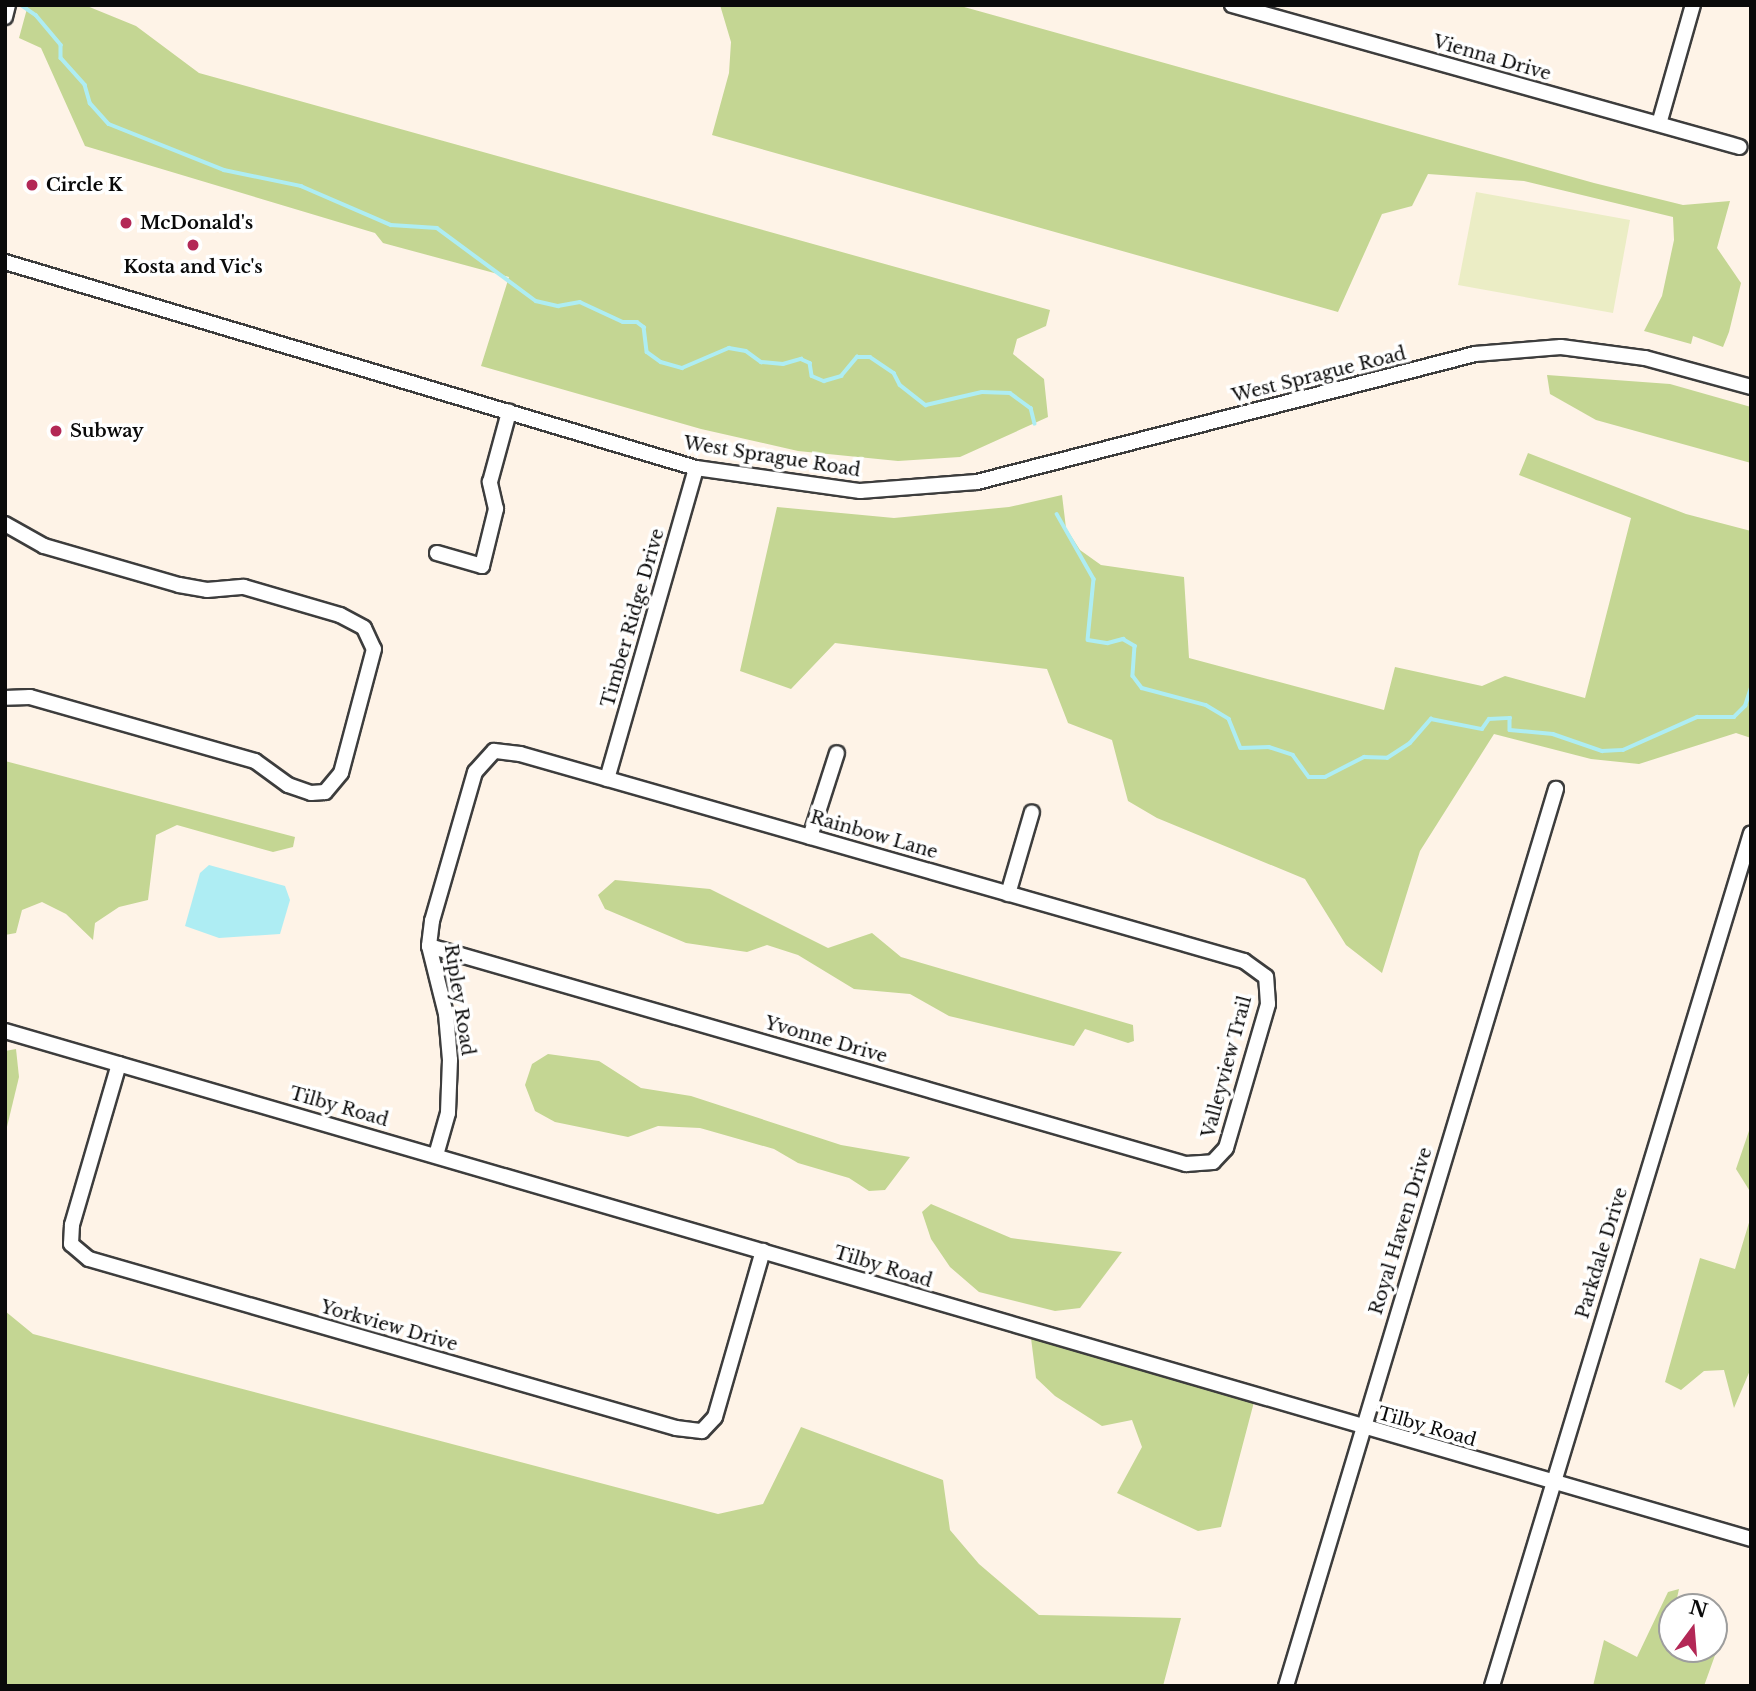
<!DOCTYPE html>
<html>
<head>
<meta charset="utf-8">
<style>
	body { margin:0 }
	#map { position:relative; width:1756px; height:1691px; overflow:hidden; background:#fef3e7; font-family:"Libre Baskerville",serif }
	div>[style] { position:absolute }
	.forest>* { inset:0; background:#c4d693 }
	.pitch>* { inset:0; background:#ebedc5 }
	.water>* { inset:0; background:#aeedf3 }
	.stream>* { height:3.5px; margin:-1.75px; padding:0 1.75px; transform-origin:1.75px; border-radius:1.75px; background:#aeedf3 }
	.roads { filter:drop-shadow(2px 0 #3d3d3d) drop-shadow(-2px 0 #3d3d3d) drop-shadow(0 2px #3d3d3d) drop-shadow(0 -2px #3d3d3d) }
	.minor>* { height:14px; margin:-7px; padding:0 7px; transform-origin:7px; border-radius:7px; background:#fff }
	.dots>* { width:19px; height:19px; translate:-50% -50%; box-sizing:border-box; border:4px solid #fff; border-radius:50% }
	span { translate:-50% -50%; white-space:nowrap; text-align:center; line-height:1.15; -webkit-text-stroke:7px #fff; paint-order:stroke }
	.street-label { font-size:18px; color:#0a0a0a }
	.poi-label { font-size:18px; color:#0a0a0a; font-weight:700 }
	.left { translate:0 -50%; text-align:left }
	.frame { position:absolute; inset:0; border:7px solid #0a0a0a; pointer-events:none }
	.north { position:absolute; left:1658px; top:1593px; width:70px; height:70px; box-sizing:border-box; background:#fff; border:2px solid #9d9d9d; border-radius:50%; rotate:16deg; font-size:19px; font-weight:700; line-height:28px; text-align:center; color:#0a0a0a }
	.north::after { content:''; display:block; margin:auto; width:24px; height:32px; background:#b32856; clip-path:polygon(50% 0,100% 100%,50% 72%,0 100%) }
</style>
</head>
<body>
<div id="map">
	<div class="forest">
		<i style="clip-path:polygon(28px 5px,87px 6px,136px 26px,199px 73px,1050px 310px,1046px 326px,1017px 339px,1013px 354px,1044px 379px,1048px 417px,960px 457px,898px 461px,798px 451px,701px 429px,481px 366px,509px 277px,383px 243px,375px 233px,85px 146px,41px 48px,19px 38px)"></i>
		<i style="clip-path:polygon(720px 5px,957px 5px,1594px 183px,1683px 205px,1730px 201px,1717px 248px,1741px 283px,1729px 332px,1723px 347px,1693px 336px,1691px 344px,1644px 331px,1662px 296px,1674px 240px,1673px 217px,1524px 181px,1428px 174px,1412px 206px,1382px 214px,1338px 312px,712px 135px,729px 73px,731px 42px)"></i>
		<i style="clip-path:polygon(1547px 375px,1670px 384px,1751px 407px,1751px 463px,1596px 420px,1550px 394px)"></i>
		<i style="clip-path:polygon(1528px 453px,1686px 514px,1751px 531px,1751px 738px,1736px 733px,1639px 764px,1591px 759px,1494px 734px,1420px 851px,1382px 973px,1346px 945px,1305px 879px,1157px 818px,1128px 801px,1112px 740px,1068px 723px,1047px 669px,835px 643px,791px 689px,740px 671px,777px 507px,894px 518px,1009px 507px,1062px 495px,1066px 528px,1080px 550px,1101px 565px,1184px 577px,1189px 658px,1384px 710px,1395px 667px,1482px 686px,1505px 676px,1585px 698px,1631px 518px,1519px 475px)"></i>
		<i style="clip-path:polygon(5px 761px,295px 837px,293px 847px,273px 852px,177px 825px,156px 835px,148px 900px,119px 907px,95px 923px,93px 940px,66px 914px,42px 902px,22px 910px,16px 933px,5px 935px)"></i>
		<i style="clip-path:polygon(615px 880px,710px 889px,828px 948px,872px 933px,901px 957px,1133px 1025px,1134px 1041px,1128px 1043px,1085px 1029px,1074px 1046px,949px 1016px,910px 994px,854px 989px,798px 955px,767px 945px,747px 952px,686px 943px,605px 909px,598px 895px)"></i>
		<i style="clip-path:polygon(16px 1049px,19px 1077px,5px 1135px,5px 1051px)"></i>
		<i style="clip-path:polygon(548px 1054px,599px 1061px,641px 1088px,691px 1096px,841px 1145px,910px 1157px,885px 1190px,869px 1191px,849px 1178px,798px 1163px,774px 1149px,700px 1128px,658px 1126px,628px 1137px,555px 1122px,535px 1111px,525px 1085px,532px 1064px)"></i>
		<i style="clip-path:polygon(1751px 1125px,1751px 1193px,1736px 1169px)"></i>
		<i style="clip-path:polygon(931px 1204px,1011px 1238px,1122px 1252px,1080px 1308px,1055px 1311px,979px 1292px,950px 1267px,931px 1239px,922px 1212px)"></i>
		<i style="clip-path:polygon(1751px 1216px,1751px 1368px,1734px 1408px,1724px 1370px,1704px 1371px,1681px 1390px,1665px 1382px,1700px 1258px,1735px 1269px)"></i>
		<i style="clip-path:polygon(5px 1311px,33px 1334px,718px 1514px,763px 1504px,801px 1427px,943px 1480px,950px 1530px,979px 1564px,1039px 1615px,1181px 1618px,1163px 1686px,5px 1686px)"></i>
		<i style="clip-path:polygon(1031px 1338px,1254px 1402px,1221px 1527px,1198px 1531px,1117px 1493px,1142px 1447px,1132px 1420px,1102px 1426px,1055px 1396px,1036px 1378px)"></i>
		<i style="clip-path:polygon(1679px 1589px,1666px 1647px,1697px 1658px,1702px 1649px,1714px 1649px,1714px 1630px,1723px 1633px,1704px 1686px,1593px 1686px,1604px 1640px,1637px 1657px,1668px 1592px)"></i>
	</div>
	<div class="pitch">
		<i style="clip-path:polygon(1476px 192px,1630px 220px,1613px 313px,1458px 285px)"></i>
	</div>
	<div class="water">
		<i style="clip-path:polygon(209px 865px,285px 886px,290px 900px,280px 934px,219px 938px,185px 926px,200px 873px)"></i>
	</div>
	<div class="stream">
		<i style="left:21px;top:5px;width:18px;rotate:34deg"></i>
		<i style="left:36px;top:15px;width:39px;rotate:50deg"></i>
		<i style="left:61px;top:45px;width:13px;rotate:90deg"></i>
		<i style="left:61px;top:58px;width:36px;rotate:48deg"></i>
		<i style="left:85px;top:85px;width:19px;rotate:74deg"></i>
		<i style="left:90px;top:103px;width:28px;rotate:48deg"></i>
		<i style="left:109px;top:124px;width:124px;rotate:21.8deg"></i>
		<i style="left:224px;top:170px;width:79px;rotate:11.7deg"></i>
		<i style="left:301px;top:186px;width:98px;rotate:23.4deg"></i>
		<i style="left:391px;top:225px;width:46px;rotate:3.7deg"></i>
		<i style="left:437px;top:228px;width:123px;rotate:36.4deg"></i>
		<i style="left:536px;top:301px;width:23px;rotate:13deg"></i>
		<i style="left:558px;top:306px;width:22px;rotate:-10deg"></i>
		<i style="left:580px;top:302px;width:47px;rotate:24.9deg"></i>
		<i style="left:623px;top:322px;width:14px"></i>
		<i style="left:637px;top:322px;width:9px;rotate:36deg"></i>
		<i style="left:644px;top:327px;width:25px;rotate:83deg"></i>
		<i style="left:647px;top:352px;width:17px;rotate:36deg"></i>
		<i style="left:661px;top:362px;width:22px;rotate:16deg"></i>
		<i style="left:682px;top:368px;width:51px;rotate:-23.1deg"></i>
		<i style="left:729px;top:348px;width:17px;rotate:10deg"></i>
		<i style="left:746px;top:351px;width:19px;rotate:36deg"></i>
		<i style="left:761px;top:362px;width:22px;rotate:5deg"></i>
		<i style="left:783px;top:364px;width:19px;rotate:-16deg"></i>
		<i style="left:801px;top:359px;width:10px;rotate:24deg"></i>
		<i style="left:810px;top:363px;width:13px;rotate:81deg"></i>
		<i style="left:812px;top:376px;width:13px;rotate:23deg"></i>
		<i style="left:824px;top:381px;width:18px;rotate:-16deg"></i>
		<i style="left:841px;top:376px;width:25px;rotate:-50deg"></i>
		<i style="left:857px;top:357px;width:13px"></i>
		<i style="left:870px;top:357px;width:29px;rotate:34deg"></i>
		<i style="left:894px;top:373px;width:13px;rotate:63deg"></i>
		<i style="left:900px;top:385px;width:33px;rotate:38deg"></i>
		<i style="left:926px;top:405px;width:57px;rotate:-13.1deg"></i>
		<i style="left:982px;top:392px;width:28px;rotate:2deg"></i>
		<i style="left:1010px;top:393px;width:26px;rotate:36deg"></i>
		<i style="left:1031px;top:408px;width:16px;rotate:76deg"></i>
		<i style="left:1057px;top:514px;width:75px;rotate:60.4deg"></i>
		<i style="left:1094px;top:579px;width:61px;rotate:95.6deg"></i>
		<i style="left:1088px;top:640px;width:20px;rotate:9deg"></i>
		<i style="left:1108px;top:643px;width:16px;rotate:-15deg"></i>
		<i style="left:1123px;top:639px;width:14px;rotate:30deg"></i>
		<i style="left:1135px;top:646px;width:30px;rotate:94deg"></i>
		<i style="left:1133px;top:676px;width:15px;rotate:53deg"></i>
		<i style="left:1142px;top:688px;width:66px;rotate:14.9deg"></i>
		<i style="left:1206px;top:705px;width:27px;rotate:31deg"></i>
		<i style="left:1229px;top:719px;width:31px;rotate:68deg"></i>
		<i style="left:1241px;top:748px;width:28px;rotate:-2deg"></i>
		<i style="left:1269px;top:747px;width:25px;rotate:18deg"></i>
		<i style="left:1293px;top:755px;width:27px;rotate:54deg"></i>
		<i style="left:1309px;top:777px;width:16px"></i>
		<i style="left:1325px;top:777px;width:44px;rotate:-27.1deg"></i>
		<i style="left:1364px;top:757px;width:23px;rotate:2deg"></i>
		<i style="left:1387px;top:758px;width:27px;rotate:-33deg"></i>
		<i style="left:1410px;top:743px;width:32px;rotate:-49deg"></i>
		<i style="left:1431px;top:719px;width:52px;rotate:11.1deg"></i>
		<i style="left:1482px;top:729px;width:12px;rotate:-55deg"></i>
		<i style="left:1489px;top:719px;width:21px;rotate:-3deg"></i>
		<i style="left:1510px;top:718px;width:12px;rotate:90deg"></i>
		<i style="left:1510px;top:730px;width:43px;rotate:5.3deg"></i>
		<i style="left:1553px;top:734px;width:52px;rotate:19.1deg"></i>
		<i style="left:1602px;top:751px;width:21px;rotate:-3deg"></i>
		<i style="left:1623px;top:750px;width:81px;rotate:-24deg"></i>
		<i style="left:1697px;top:717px;width:37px"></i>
		<i style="left:1734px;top:717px;width:16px;rotate:-45deg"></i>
		<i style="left:1745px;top:706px;width:19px;rotate:-72deg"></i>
	</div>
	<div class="roads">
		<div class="minor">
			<i style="left:1232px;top:5px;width:527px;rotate:15.62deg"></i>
			<i style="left:5px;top:17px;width:12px;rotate:-76deg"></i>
			<i style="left:1659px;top:124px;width:124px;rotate:-74.1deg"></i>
			<i style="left:5px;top:262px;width:721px;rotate:16.6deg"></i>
			<i style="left:696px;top:468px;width:166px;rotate:8deg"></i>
			<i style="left:860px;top:491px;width:117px;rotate:-4.4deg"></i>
			<i style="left:977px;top:482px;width:514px;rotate:-14.41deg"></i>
			<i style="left:1475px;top:354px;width:86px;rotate:-4.7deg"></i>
			<i style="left:1561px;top:347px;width:85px;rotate:7.5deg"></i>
			<i style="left:1645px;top:358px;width:110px;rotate:15.3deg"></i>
			<i style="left:5px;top:524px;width:45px;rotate:29.4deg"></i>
			<i style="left:44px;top:546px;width:141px;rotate:16.1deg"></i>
			<i style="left:179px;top:585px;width:28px;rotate:10deg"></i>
			<i style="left:207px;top:590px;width:37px;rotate:-5deg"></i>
			<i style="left:244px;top:587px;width:100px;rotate:16.3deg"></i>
			<i style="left:340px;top:615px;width:27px;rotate:28deg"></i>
			<i style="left:364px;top:628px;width:23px;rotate:65deg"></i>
			<i style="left:374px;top:649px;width:128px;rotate:104.9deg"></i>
			<i style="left:341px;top:773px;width:25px;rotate:130deg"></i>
			<i style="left:325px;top:792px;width:14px;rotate:176deg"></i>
			<i style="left:311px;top:793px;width:24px;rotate:-161deg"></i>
			<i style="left:288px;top:785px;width:41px;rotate:-144deg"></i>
			<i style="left:255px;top:761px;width:234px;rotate:-164.1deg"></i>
			<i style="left:30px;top:697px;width:25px;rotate:178deg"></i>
			<i style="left:437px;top:553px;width:47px;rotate:16.1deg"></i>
			<i style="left:482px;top:566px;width:59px;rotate:-76.2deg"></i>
			<i style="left:496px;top:509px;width:28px;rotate:-103deg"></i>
			<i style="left:490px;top:482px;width:73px;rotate:-74.8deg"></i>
			<i style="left:607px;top:779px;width:323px;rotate:-74deg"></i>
			<i style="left:810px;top:837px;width:88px;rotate:-72.2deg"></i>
			<i style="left:1008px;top:894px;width:85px;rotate:-73.7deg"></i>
			<i style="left:429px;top:946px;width:788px;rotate:16.07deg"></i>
			<i style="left:1186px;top:1164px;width:27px;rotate:-4deg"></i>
			<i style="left:1213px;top:1162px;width:19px;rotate:-47deg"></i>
			<i style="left:1226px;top:1148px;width:150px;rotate:-73.7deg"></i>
			<i style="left:1268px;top:1004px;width:27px;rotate:-94deg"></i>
			<i style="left:1266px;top:977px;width:27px;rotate:-144deg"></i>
			<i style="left:1244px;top:961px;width:753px;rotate:-164.04deg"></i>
			<i style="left:520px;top:754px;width:26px;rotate:-173deg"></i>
			<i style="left:494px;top:751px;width:28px;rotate:132deg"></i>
			<i style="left:475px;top:772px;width:155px;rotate:106.1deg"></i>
			<i style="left:432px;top:921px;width:25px;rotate:97deg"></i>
			<i style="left:429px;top:946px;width:70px;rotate:76deg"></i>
			<i style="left:446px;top:1014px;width:46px;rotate:85deg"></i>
			<i style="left:450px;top:1060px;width:53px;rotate:92.2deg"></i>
			<i style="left:448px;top:1113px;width:44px;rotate:105.9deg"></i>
			<i style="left:5px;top:1031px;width:1818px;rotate:16.22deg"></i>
			<i style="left:119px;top:1064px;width:168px;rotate:106.3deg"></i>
			<i style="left:72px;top:1225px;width:19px;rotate:93deg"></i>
			<i style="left:71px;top:1244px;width:23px;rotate:40deg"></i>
			<i style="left:89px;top:1259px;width:611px;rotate:16.06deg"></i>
			<i style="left:676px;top:1428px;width:26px;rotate:7deg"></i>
			<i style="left:702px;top:1431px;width:19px;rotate:-47deg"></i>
			<i style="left:715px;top:1417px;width:173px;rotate:-73.9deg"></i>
			<i style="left:1286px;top:1686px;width:937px;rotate:-73.25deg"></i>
			<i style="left:1492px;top:1686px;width:891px;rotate:-73.11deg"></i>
		</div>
	</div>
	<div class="dots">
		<i style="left:32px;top:185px;background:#b32856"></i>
		<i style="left:126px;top:223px;background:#b32856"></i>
		<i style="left:193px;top:245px;background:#b32856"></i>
		<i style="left:56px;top:431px;background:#b32856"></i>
	</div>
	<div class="street-label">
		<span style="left:1492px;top:58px;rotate:16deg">Vienna Drive</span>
		<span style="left:1319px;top:375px;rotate:-14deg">West Sprague Road</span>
		<span style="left:772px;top:457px;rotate:9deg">West Sprague Road</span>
		<span style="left:633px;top:618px;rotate:-74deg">Timber Ridge Drive</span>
		<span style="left:874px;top:835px;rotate:16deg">Rainbow Lane</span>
		<span style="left:459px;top:1000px;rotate:81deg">Ripley Road</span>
		<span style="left:826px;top:1040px;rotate:16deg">Yvonne Drive</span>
		<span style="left:1227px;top:1067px;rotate:-75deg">Valleyview Trail</span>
		<span style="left:339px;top:1107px;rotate:16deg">Tilby Road</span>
		<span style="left:1401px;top:1231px;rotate:-73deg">Royal Haven Drive</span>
		<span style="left:1602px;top:1253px;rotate:-73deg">Parkdale Drive</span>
		<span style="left:883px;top:1267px;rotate:17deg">Tilby Road</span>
		<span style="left:389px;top:1326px;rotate:16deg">Yorkview Drive</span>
		<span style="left:1427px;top:1427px;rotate:16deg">Tilby Road</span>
	</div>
	<div class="poi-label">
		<span class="left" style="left:46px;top:185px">Circle K</span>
		<span class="left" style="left:140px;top:223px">McDonald's</span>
		<span style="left:193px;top:267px">Kosta and Vic's</span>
		<span class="left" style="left:70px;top:431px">Subway</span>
	</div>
	<div class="frame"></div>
	<div class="north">N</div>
</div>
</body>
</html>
